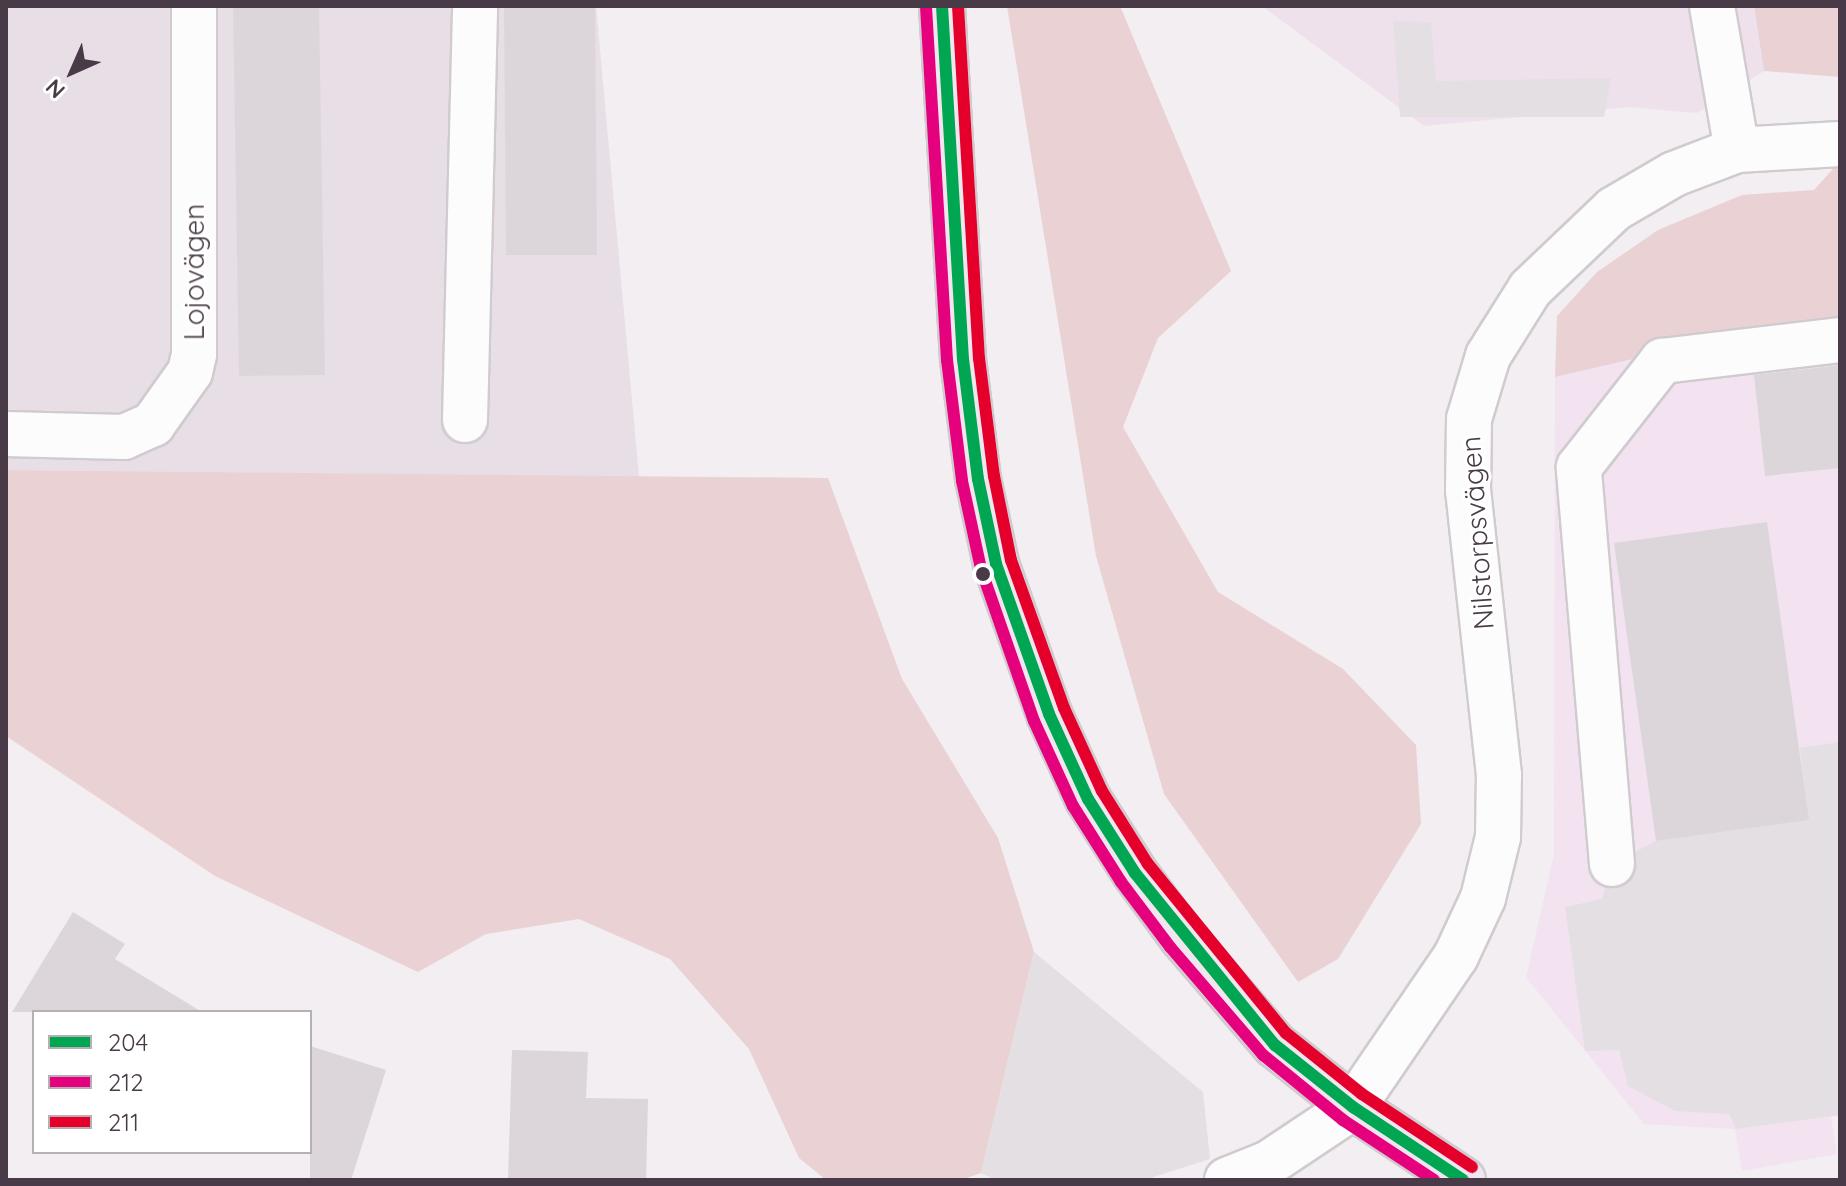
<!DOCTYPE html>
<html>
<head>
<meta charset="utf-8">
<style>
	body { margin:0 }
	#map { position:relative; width:1846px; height:1186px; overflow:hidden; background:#f2eef2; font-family:Quicksand,sans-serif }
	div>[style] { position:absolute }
	.residential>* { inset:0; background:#e8dee6 }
	.commercial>* { inset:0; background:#f3e3f1 }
	.education>* { inset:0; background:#efe1ec }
	.green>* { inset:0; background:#ead1d4 }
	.parking>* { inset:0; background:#e4dfe3 }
	.building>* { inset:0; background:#dcd6db }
	.roads { filter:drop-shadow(2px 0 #d0cbcf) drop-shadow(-2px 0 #d0cbcf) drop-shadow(0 2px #d0cbcf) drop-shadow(0 -2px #d0cbcf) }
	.minor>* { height:44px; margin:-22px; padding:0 22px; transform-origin:22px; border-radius:22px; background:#fdfcfd }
	.major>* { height:44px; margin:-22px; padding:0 22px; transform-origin:22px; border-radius:22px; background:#f1e6ef }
	.bus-1>* { height:12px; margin:-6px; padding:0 6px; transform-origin:6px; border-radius:6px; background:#00a651 }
	.bus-2>* { height:12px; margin:-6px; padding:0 6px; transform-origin:6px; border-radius:6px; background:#e5007d }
	.bus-3>* { height:12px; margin:-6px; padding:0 6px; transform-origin:6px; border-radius:6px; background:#e4002b }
	.dots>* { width:22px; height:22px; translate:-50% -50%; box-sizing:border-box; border:4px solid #fff; border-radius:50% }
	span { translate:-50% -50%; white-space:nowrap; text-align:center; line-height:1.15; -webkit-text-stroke:6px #fff; paint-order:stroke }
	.street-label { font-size:28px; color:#483a46 }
	.frame { position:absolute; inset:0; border:8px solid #483a46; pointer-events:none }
	.legend { position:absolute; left:32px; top:1010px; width:280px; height:144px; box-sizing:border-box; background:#fff; border:2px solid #b6b0b5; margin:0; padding:10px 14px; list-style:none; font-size:24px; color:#483a46 }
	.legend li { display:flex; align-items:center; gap:16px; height:40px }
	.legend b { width:40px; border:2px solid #b6b0b5 }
	.north { position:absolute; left:32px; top:32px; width:80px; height:80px; -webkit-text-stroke:6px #fff; paint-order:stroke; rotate:225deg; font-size:22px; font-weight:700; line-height:32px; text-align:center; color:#483a46 }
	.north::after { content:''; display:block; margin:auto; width:28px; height:36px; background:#483a46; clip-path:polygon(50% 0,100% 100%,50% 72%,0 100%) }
</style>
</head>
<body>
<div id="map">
	<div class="residential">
		<i style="clip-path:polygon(6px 6px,596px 6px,639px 477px,6px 470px)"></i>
	</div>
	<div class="commercial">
		<i style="clip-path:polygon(1840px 321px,1840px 1115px,1831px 1117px,1837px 1154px,1742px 1171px,1735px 1129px,1644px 1124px,1526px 977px,1554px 854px,1555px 377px,1711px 341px)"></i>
	</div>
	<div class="education">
		<i style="clip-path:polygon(1262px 6px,1754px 6px,1764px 71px,1697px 113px,1628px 107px,1424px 126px)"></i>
	</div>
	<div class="green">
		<i style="clip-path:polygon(1007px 6px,1120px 6px,1231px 271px,1158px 338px,1123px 427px,1218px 592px,1343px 669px,1416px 745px,1421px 824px,1338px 959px,1298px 982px,1164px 794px,1096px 556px)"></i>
		<i style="clip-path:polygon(1754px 6px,1840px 6px,1840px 77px,1764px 71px)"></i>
		<i style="clip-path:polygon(1840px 161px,1840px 321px,1711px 341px,1555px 377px,1557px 316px,1597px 272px,1658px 230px,1742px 195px,1814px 190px)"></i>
		<i style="clip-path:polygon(6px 470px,828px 478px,902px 679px,998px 838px,1034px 952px,981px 1173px,961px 1180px,826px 1180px,799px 1158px,749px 1049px,670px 959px,579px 919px,486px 934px,418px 972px,215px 876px,6px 736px)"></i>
	</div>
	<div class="parking">
		<i style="clip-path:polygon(1393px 21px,1431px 22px,1436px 81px,1611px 78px,1604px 117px,1400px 117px)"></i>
		<i style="clip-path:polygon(1840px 742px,1840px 1115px,1736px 1129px,1729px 1114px,1675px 1111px,1628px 1086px,1619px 1050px,1585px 1051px,1565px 907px,1602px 899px,1612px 864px,1656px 841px,1808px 820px,1800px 748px)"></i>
		<i style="clip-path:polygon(1034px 952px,1203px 1092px,1210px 1159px,1144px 1180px,996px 1180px,981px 1173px)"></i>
	</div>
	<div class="building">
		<i style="clip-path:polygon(233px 6px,319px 6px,325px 375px,239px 376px)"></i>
		<i style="clip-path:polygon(504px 6px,595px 6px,597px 255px,506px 255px)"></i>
		<i style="clip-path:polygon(1840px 365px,1840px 468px,1765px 476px,1754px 375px)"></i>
		<i style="clip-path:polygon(1767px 522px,1809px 820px,1656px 841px,1614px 543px)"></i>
		<i style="clip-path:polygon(73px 912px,125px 944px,115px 959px,202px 1012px,12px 1012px)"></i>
		<i style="clip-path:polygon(310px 1046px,386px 1070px,351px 1180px,310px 1180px)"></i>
		<i style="clip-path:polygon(512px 1050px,588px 1052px,586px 1098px,648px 1099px,646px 1180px,508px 1180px)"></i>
	</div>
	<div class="roads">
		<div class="minor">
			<i style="left:1712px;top:6px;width:146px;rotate:80.2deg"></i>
			<i style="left:465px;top:420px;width:414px;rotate:-88.6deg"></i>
			<i style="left:6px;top:434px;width:118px;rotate:1.5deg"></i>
			<i style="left:124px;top:437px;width:32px;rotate:-24deg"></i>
			<i style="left:153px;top:424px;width:64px;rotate:-54.6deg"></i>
			<i style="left:190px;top:372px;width:18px;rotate:-77deg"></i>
			<i style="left:194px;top:354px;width:348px;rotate:-90deg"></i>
			<i style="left:1612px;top:864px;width:398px;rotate:-94.8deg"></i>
			<i style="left:1579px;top:467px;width:135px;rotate:-51.9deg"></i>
			<i style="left:1662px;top:361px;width:179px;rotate:-6.7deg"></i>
			<i style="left:1227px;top:1180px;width:45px;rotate:-22deg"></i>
			<i style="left:1269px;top:1163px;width:101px;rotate:-33.7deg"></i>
			<i style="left:1353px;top:1107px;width:183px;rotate:-55.7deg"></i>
			<i style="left:1456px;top:956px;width:64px;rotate:-65deg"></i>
			<i style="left:1483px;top:898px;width:63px;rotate:-76.2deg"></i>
			<i style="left:1498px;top:837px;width:62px;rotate:-89.1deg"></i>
			<i style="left:1499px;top:775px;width:286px;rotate:-96.2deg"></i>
			<i style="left:1468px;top:491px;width:72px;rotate:-89.2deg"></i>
			<i style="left:1469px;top:419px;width:66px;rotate:-73.2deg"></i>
			<i style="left:1488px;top:356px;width:79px;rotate:-57.9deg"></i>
			<i style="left:1530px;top:289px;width:116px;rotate:-43.6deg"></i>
			<i style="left:1614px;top:209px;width:69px;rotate:-30.3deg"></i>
			<i style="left:1674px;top:174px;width:67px;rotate:-20.9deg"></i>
			<i style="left:1737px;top:150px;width:103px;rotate:-3.3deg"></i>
		</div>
		<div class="major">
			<i style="left:942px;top:6px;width:354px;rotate:86.6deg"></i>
			<i style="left:963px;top:359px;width:121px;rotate:82.9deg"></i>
			<i style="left:978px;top:479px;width:87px;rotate:78deg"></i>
			<i style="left:996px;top:564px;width:159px;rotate:70.5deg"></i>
			<i style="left:1049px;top:714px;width:94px;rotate:65.4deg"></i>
			<i style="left:1088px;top:799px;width:88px;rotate:57.6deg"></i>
			<i style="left:1135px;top:873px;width:79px;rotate:53.7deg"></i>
			<i style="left:1182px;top:937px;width:143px;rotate:49.3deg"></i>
			<i style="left:1275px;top:1045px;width:100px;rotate:38.5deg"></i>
			<i style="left:1353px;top:1107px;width:132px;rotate:33.6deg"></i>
		</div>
	</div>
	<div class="bus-1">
		<i style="left:942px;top:6px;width:354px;rotate:86.6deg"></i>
		<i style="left:963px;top:359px;width:121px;rotate:82.9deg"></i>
		<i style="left:978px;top:479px;width:87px;rotate:78deg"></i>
		<i style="left:996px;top:564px;width:159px;rotate:70.5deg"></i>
		<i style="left:1049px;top:714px;width:94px;rotate:65.4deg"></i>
		<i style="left:1088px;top:799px;width:88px;rotate:57.6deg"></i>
		<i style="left:1135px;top:873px;width:222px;rotate:50.9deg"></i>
		<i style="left:1275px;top:1045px;width:100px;rotate:38.5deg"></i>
		<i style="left:1353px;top:1107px;width:132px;rotate:33.6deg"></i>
	</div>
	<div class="bus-2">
		<i style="left:926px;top:7px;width:354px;rotate:86.6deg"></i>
		<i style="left:947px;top:360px;width:122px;rotate:82.9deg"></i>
		<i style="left:962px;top:481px;width:90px;rotate:77.8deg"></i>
		<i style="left:981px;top:569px;width:161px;rotate:70.8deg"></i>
		<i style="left:1034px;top:721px;width:94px;rotate:65.4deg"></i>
		<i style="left:1073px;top:806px;width:90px;rotate:57.7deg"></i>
		<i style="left:1121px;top:882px;width:81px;rotate:53deg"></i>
		<i style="left:1170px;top:947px;width:143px;rotate:49.3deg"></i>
		<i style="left:1263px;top:1055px;width:103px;rotate:39.1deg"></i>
		<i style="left:1343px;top:1120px;width:109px;rotate:33.4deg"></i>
	</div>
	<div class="bus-3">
		<i style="left:958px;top:6px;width:353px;rotate:86.6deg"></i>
		<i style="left:979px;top:358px;width:119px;rotate:82.8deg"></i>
		<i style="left:994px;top:476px;width:86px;rotate:78.6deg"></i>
		<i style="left:1011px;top:560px;width:157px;rotate:70.3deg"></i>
		<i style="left:1064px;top:708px;width:91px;rotate:65.4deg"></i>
		<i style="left:1102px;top:791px;width:86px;rotate:57.8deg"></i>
		<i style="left:1148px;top:864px;width:218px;rotate:50.8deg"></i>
		<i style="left:1286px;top:1033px;width:97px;rotate:38.8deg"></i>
		<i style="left:1362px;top:1094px;width:132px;rotate:33.6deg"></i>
	</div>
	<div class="dots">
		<i style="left:983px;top:574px;background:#483a46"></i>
	</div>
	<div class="street-label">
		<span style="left:194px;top:272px;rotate:-90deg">Lojovägen</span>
		<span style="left:1477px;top:533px;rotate:-94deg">Nilstorpsvägen</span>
	</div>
	<div class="frame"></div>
	<ul class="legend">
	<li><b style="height:10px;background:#00a651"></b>204</li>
	<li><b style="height:10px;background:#e5007d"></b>212</li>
	<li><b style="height:10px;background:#e4002b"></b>211</li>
	</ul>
	<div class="north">N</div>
</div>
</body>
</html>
